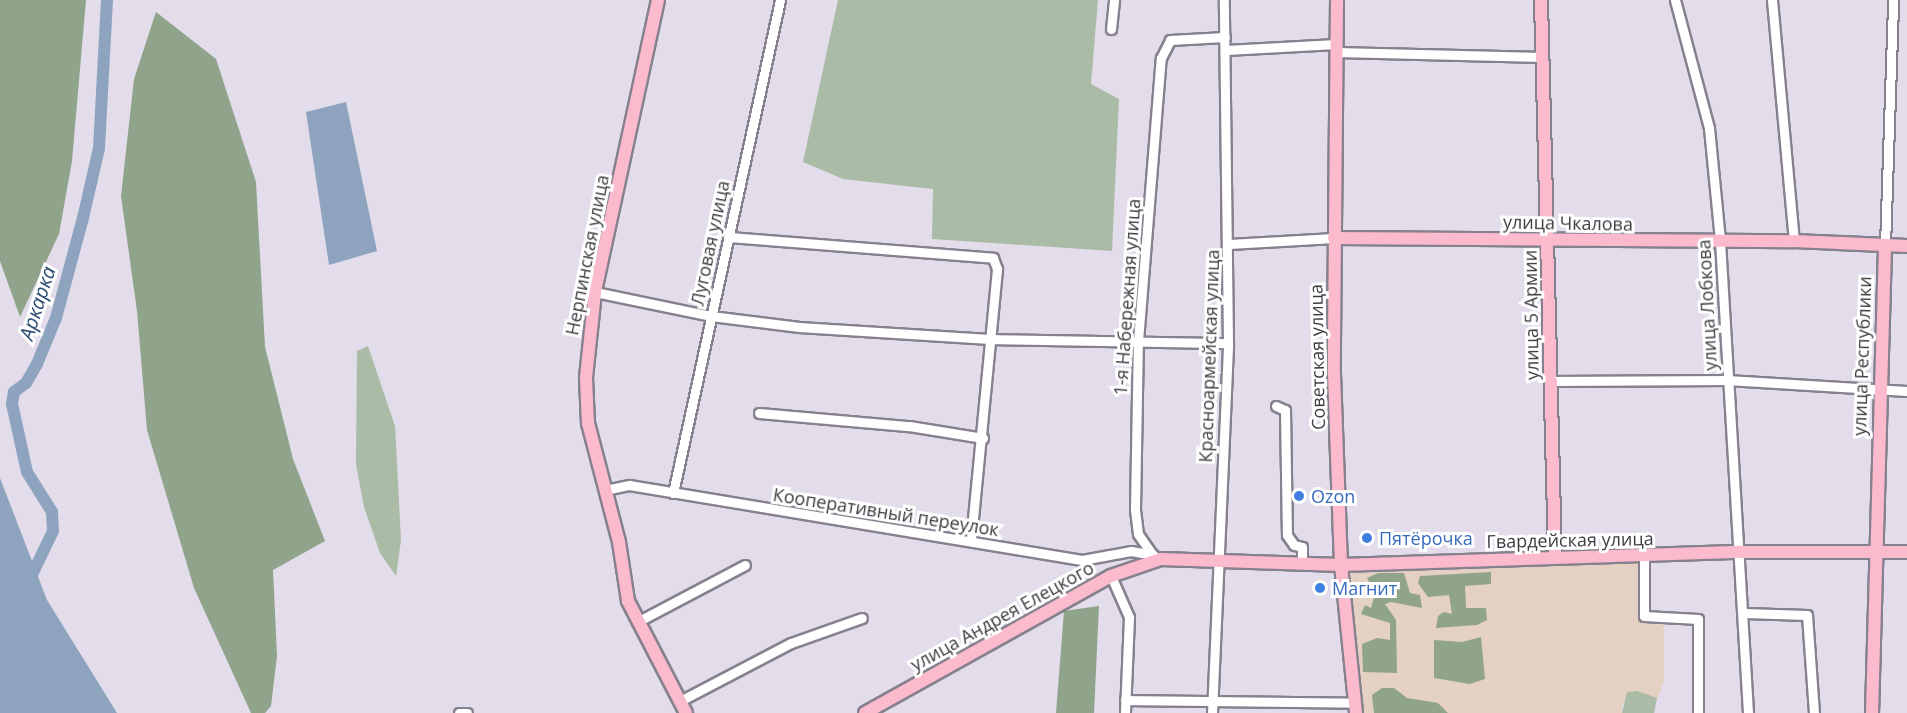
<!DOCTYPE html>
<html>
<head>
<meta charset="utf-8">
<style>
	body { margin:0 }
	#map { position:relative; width:1907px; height:713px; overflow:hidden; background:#e2dceb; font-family:"Open Sans",sans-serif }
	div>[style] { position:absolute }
	.medical>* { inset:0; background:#e5d1c3 }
	.green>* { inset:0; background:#aabba6 }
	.forest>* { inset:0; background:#8fa48a }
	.water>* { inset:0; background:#8ea4be }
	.river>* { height:12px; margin:-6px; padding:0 6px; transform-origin:6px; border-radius:6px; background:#8ea4be }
	.roads { filter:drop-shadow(2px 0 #86818f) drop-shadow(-2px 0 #86818f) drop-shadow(0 2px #86818f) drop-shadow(0 -2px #86818f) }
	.minor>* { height:9px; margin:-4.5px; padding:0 4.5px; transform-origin:4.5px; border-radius:4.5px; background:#fff }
	.major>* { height:12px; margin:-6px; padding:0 6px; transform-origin:6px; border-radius:6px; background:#fcbbcd }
	.dots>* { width:16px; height:16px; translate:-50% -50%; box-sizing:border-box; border:3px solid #fff; border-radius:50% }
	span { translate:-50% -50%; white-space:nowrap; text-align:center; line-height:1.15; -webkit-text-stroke:6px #fff; paint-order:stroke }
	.street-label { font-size:18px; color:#3d3b41 }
	.shop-label { font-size:18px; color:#366cbe }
	.left { translate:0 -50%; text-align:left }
	.water-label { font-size:20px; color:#294b70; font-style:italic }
</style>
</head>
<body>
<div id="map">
	<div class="medical">
		<i style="clip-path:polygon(1644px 557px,1644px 616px,1664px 617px,1664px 681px,1657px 700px,1622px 703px,1622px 713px,1356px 713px,1341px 565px)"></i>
	</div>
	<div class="green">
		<i style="clip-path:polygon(838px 0,1098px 0,1091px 84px,1119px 99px,1112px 251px,932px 239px,933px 189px,843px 179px,803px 162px)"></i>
		<i style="clip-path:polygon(368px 346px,395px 426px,401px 540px,396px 576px,380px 553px,364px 507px,356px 464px,357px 351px)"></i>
		<i style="clip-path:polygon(1637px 691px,1657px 698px,1654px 713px,1622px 713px,1627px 692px)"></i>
	</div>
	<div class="forest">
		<i style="clip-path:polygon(0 0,86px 0,72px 161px,59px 234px,20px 317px,0 261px)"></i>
		<i style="clip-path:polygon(156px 12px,216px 59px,256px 182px,265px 347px,293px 459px,325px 541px,273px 570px,277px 656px,271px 706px,265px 713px,251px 713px,194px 588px,147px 430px,137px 311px,121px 196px,134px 79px)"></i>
		<i style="clip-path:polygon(1491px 572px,1491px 584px,1465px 586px,1466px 608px,1486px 608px,1487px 620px,1477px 625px,1436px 628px,1438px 616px,1444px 612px,1452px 614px,1449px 595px,1428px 597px,1418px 583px,1420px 576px)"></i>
		<i style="clip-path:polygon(1378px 573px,1404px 573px,1410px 593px,1420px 595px,1422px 608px,1391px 602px,1385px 604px,1396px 620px,1397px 673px,1363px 672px,1362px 644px,1377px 638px,1390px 640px,1390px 623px,1361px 614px,1365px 605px,1371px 608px,1375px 594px,1367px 578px)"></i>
		<i style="clip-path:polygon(1099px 606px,1094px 713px,1056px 713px,1064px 611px)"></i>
		<i style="clip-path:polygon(1481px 637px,1485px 679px,1470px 684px,1434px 678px,1434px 640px,1462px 642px)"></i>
		<i style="clip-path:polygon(1382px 688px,1394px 688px,1407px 698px,1438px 703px,1448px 713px,1374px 713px,1372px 695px)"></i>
	</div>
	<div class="water">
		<i style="clip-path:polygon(346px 102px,377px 251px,329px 265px,306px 112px)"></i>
		<i style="clip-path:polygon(0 478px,47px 600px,117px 713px,0 713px)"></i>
	</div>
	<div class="river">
		<i style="left:28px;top:583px;width:58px;rotate:-64.3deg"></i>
		<i style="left:53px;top:531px;width:19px;rotate:-93deg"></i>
		<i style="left:52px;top:512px;width:47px;rotate:-122deg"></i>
		<i style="left:27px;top:472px;width:70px;rotate:-102.4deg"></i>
		<i style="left:12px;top:404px;width:12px;rotate:-81deg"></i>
		<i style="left:14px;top:392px;width:15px;rotate:-37deg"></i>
		<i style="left:26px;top:383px;width:22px;rotate:-60deg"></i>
		<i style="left:37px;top:364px;width:50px;rotate:-67.6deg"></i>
		<i style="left:56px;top:318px;width:104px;rotate:-74.9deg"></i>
		<i style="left:83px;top:218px;width:72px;rotate:-77.1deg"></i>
		<i style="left:99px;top:148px;width:148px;rotate:-86.9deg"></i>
	</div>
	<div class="roads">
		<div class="minor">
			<i style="left:1675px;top:0;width:132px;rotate:75.1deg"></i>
			<i style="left:1709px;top:128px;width:114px;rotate:84.4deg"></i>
			<i style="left:1720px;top:241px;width:473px;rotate:86.6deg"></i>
			<i style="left:1772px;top:0;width:242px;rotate:84.8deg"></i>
			<i style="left:1111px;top:29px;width:29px;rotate:-84deg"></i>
			<i style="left:1226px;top:50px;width:110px;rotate:-3.1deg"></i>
			<i style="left:1336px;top:52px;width:207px;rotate:1.4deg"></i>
			<i style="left:729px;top:237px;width:265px;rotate:4.5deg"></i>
			<i style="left:993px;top:258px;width:12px;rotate:70deg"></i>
			<i style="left:997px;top:269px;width:273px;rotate:95.5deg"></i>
			<i style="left:1229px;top:244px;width:105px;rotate:-3.3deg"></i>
			<i style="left:1885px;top:246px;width:246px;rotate:-88.1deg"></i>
			<i style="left:595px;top:292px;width:118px;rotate:11.7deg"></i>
			<i style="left:711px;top:316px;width:89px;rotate:7.1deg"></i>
			<i style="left:799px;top:327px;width:191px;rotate:3.6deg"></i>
			<i style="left:990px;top:339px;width:238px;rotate:1deg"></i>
			<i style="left:1551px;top:381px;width:176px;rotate:-0.3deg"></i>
			<i style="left:1727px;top:380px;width:180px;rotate:3.5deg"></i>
			<i style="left:1276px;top:406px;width:10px;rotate:24deg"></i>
			<i style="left:1285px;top:410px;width:125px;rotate:89.1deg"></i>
			<i style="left:1287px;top:535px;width:12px;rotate:55deg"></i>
			<i style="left:1294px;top:545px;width:8px;rotate:14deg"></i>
			<i style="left:1302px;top:547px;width:17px;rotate:90deg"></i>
			<i style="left:759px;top:413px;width:151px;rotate:5deg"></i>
			<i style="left:909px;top:426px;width:75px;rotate:9.2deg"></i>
			<i style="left:605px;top:490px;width:25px;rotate:-12deg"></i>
			<i style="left:629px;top:485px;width:459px;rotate:9.4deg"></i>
			<i style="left:1082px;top:560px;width:50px;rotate:-10.4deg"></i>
			<i style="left:1131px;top:551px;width:23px;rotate:10deg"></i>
			<i style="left:673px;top:493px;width:504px;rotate:-77.75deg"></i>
			<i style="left:1152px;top:554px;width:24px;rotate:-125deg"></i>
			<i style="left:1138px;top:534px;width:25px;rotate:-97deg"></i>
			<i style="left:1135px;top:509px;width:168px;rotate:-89deg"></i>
			<i style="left:1138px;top:341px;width:284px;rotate:-85.4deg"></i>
			<i style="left:1161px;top:58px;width:20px;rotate:-63deg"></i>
			<i style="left:1170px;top:40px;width:55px;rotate:-3.1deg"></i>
			<i style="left:1644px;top:557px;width:59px;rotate:90deg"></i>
			<i style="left:1644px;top:616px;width:54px;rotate:3.2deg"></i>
			<i style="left:1698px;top:619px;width:94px;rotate:90deg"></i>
			<i style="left:1111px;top:576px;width:45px;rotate:66.3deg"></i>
			<i style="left:1129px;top:617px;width:96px;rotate:92.4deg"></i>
			<i style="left:1744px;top:613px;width:63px;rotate:1.8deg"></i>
			<i style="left:1807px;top:615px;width:98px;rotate:85.9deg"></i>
			<i style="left:637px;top:622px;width:122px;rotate:-27.8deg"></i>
			<i style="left:1125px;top:700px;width:230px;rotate:0.7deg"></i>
			<i style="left:680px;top:701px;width:125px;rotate:-27.6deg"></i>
			<i style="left:791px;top:643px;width:75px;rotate:-19.4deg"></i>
			<i style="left:459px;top:713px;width:8px"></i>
			<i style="left:1212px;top:713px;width:370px;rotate:-87.5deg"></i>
			<i style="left:1228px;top:343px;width:343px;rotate:-90.7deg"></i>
		</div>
		<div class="major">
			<i style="left:658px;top:0;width:299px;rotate:102.2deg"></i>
			<i style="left:595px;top:292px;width:86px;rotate:96deg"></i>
			<i style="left:586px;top:378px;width:45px;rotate:87.5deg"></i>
			<i style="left:588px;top:423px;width:123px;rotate:75.4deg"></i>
			<i style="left:619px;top:542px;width:60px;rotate:81.3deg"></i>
			<i style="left:628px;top:601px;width:126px;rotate:62.6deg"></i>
			<i style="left:1337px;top:0;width:374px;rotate:90.5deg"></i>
			<i style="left:1334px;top:374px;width:191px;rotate:87.9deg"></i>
			<i style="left:1341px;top:565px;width:149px;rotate:84.2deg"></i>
			<i style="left:1541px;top:0;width:557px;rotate:88.56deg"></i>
			<i style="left:1334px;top:238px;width:460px;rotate:0.4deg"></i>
			<i style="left:1794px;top:241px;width:113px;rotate:2.5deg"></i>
			<i style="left:865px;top:713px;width:282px;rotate:-29.1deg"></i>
			<i style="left:1111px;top:576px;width:53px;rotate:-18.8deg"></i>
			<i style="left:1161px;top:559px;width:180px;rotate:1.9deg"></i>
			<i style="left:1341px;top:565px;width:400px;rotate:-1.9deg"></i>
			<i style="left:1741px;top:552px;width:166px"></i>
			<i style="left:1872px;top:713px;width:467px;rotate:-88.4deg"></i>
		</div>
	</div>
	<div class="dots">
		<i style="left:1299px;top:496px;background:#3f7fe0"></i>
		<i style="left:1367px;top:538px;background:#3f7fe0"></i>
		<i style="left:1320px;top:588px;background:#3f7fe0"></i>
	</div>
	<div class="street-label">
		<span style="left:1568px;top:223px;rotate:1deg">улица Чкалова</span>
		<span style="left:710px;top:243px;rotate:-78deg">Луговая улица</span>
		<span style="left:587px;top:255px;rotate:-79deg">Нерпинская улица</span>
		<span style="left:1127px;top:297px;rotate:-86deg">1-я Набережная улица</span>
		<span style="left:1707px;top:305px;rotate:-93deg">улица Лобкова</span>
		<span style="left:1531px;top:315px;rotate:-91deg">улица 5 Армии</span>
		<span style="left:1209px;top:356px;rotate:-88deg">Красноармейская улица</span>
		<span style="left:1862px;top:356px;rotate:-88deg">улица Республики</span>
		<span style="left:1317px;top:357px;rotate:-91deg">Советская улица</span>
		<span style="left:886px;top:512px;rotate:9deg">Кооперативный переулок</span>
		<span style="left:1570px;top:540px;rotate:-1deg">Гвардейская улица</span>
		<span style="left:1002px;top:616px;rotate:-29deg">улица Андрея Елецкого</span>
	</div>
	<div class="shop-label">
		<span class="left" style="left:1311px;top:496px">Ozon</span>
		<span class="left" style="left:1379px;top:538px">Пятёрочка</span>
		<span class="left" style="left:1332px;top:588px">Магнит</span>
	</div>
	<div class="water-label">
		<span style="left:37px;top:303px;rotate:-72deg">Аркарка</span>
	</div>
</div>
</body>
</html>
